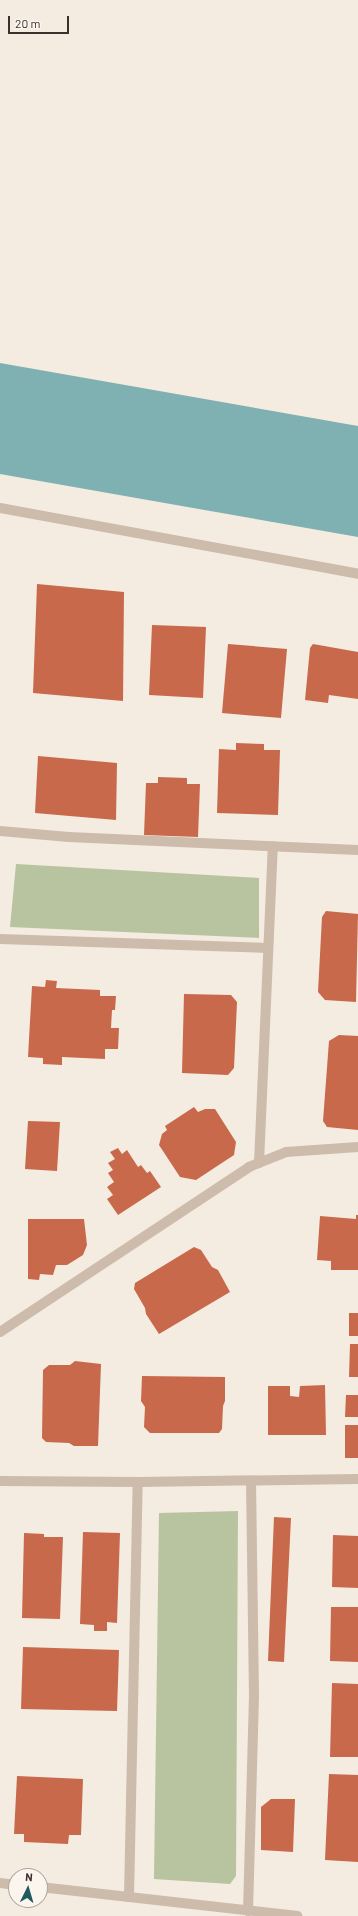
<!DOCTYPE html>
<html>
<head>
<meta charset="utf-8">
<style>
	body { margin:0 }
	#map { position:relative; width:358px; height:1916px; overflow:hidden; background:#f4ebe1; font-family:Barlow,sans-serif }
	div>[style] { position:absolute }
	.green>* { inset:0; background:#b8c4a0 }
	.water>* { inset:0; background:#7fb0b2 }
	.building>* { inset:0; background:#c8694b }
	.minor>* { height:10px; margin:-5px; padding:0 5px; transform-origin:5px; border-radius:5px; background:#cdbbac }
	.tertiary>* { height:10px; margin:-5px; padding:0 5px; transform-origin:5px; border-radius:5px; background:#cdbbac }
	span { translate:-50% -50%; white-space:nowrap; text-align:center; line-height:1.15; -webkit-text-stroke:3px #fbf5ee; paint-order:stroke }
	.north { position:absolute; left:8px; top:1868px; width:40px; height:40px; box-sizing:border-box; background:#fbf5ee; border:1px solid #aea6a0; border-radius:50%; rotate:5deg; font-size:11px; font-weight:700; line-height:16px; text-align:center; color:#3b302b }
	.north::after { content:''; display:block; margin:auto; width:14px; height:18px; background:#1f5a5e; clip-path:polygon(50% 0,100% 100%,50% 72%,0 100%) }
	.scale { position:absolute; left:8px; top:16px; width:61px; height:18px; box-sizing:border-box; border:2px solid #3b302b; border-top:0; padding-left:5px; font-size:12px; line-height:14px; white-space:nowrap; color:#3b302b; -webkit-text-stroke:3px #fbf5ee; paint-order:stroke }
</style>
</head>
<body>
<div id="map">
	<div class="green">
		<i style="clip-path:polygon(16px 864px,259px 878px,259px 938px,10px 927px)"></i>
		<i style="clip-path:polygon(238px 1511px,236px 1876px,230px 1884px,154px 1879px,159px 1513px)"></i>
	</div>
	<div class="water">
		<i style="clip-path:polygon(0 363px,358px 426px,358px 537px,0 474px)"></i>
	</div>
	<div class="building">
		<i style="clip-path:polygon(37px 584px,124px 592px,123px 701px,33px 693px)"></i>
		<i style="clip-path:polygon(152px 625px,206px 627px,203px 698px,149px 695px)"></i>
		<i style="clip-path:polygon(228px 644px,287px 649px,281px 718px,222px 713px)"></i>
		<i style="clip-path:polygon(313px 644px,358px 652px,358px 699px,329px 695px,328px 703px,305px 700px,310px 648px)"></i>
		<i style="clip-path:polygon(236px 743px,264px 744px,264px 750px,280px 750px,278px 815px,217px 813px,219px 749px,236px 750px)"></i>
		<i style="clip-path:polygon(38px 756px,117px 763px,116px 820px,35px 813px)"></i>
		<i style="clip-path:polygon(158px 777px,187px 778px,187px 784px,200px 784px,198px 837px,144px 835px,146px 783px,158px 783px)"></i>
		<i style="clip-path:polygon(326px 911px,358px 914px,356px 1002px,325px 1000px,318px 992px,322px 917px)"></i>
		<i style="clip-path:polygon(46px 980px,57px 981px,56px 988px,100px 990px,100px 996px,116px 996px,115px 1010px,112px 1010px,111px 1028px,119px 1028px,118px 1049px,105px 1049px,105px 1059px,62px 1057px,62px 1065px,43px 1064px,43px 1058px,28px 1057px,32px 986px,45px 987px)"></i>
		<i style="clip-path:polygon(184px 994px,231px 995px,237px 1002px,234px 1068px,228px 1075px,182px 1073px)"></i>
		<i style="clip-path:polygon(339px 1035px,358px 1036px,358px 1130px,327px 1127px,323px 1121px,329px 1041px)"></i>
		<i style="clip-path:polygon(194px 1107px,198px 1112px,205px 1109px,215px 1109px,236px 1142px,234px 1155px,196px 1180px,180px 1177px,159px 1145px,162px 1134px,167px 1130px,165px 1126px)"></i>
		<i style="clip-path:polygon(28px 1121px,60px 1122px,57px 1171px,25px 1169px)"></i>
		<i style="clip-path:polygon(118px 1148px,122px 1154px,127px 1150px,138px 1167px,141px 1165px,147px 1173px,150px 1171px,161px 1187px,118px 1215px,107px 1199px,113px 1195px,107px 1187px,114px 1182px,108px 1173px,113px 1170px,108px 1163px,115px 1159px,110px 1152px)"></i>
		<i style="clip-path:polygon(356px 1215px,358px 1215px,358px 1270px,331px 1270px,331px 1261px,317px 1260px,320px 1216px,356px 1219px)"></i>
		<i style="clip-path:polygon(28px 1219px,84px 1219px,87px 1245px,83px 1255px,67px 1265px,56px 1265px,53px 1275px,40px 1274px,39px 1280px,28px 1279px)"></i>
		<i style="clip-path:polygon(194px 1247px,201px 1250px,212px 1267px,218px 1270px,230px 1292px,159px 1334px,146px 1314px,145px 1308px,134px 1289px,135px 1283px)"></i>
		<i style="clip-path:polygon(349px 1313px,358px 1313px,358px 1336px,349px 1336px)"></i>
		<i style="clip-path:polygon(350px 1344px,358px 1344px,358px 1377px,349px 1377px)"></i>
		<i style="clip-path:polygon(75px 1361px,101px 1364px,98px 1446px,74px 1446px,69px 1443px,46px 1442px,42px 1438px,43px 1370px,49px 1365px,70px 1365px)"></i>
		<i style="clip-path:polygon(142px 1376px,225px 1377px,225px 1401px,223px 1406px,222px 1429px,219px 1433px,150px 1433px,144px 1427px,145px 1407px,141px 1401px)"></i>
		<i style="clip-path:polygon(325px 1385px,326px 1435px,268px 1435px,268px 1386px,290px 1386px,290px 1396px,299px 1397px,300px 1386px)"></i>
		<i style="clip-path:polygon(346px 1395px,358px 1395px,358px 1417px,345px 1417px)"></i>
		<i style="clip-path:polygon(345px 1425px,358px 1425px,358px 1458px,345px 1458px)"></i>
		<i style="clip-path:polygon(274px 1517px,291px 1518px,284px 1662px,268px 1661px)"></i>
		<i style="clip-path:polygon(83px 1532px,120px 1533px,117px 1623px,107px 1622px,107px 1631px,94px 1631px,94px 1625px,80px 1624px)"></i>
		<i style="clip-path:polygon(24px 1533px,44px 1534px,44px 1537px,63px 1537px,60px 1619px,22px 1618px)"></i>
		<i style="clip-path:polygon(333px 1535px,358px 1536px,358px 1588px,332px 1587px)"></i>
		<i style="clip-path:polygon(331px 1607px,358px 1607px,358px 1662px,330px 1661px)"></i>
		<i style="clip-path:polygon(23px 1647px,119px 1650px,117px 1711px,21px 1709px)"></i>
		<i style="clip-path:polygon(332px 1683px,358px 1684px,358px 1757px,330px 1757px)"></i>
		<i style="clip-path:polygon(329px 1774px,358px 1775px,358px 1862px,325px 1860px)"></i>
		<i style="clip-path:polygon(17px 1776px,83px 1779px,81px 1835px,69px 1835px,68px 1844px,24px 1842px,24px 1834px,14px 1834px)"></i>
		<i style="clip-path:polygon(271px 1799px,295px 1799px,293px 1852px,261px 1850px,261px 1807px)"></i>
	</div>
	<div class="minor">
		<i style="left:0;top:831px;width:69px;rotate:5deg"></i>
		<i style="left:69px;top:837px;width:289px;rotate:2.6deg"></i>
		<i style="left:0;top:939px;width:268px;rotate:1.9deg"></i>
		<i style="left:259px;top:1163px;width:317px;rotate:-87.5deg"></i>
		<i style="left:0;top:1481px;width:138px;rotate:0.4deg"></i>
		<i style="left:138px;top:1482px;width:220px;rotate:-0.8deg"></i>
		<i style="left:0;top:1883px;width:16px;rotate:7deg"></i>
		<i style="left:40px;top:1887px;width:259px;rotate:6.4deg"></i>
		<i style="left:129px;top:1897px;width:415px;rotate:-88.8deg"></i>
		<i style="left:248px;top:1911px;width:215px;rotate:-88.4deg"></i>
		<i style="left:254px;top:1696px;width:215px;rotate:-90.8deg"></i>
	</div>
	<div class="tertiary">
		<i style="left:0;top:508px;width:364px;rotate:10.4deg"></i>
		<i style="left:0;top:1332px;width:299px;rotate:-33.5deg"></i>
		<i style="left:249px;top:1167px;width:40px;rotate:-22deg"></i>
		<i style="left:286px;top:1152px;width:72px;rotate:-4deg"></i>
	</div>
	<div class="north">N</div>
	<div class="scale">20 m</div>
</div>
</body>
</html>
